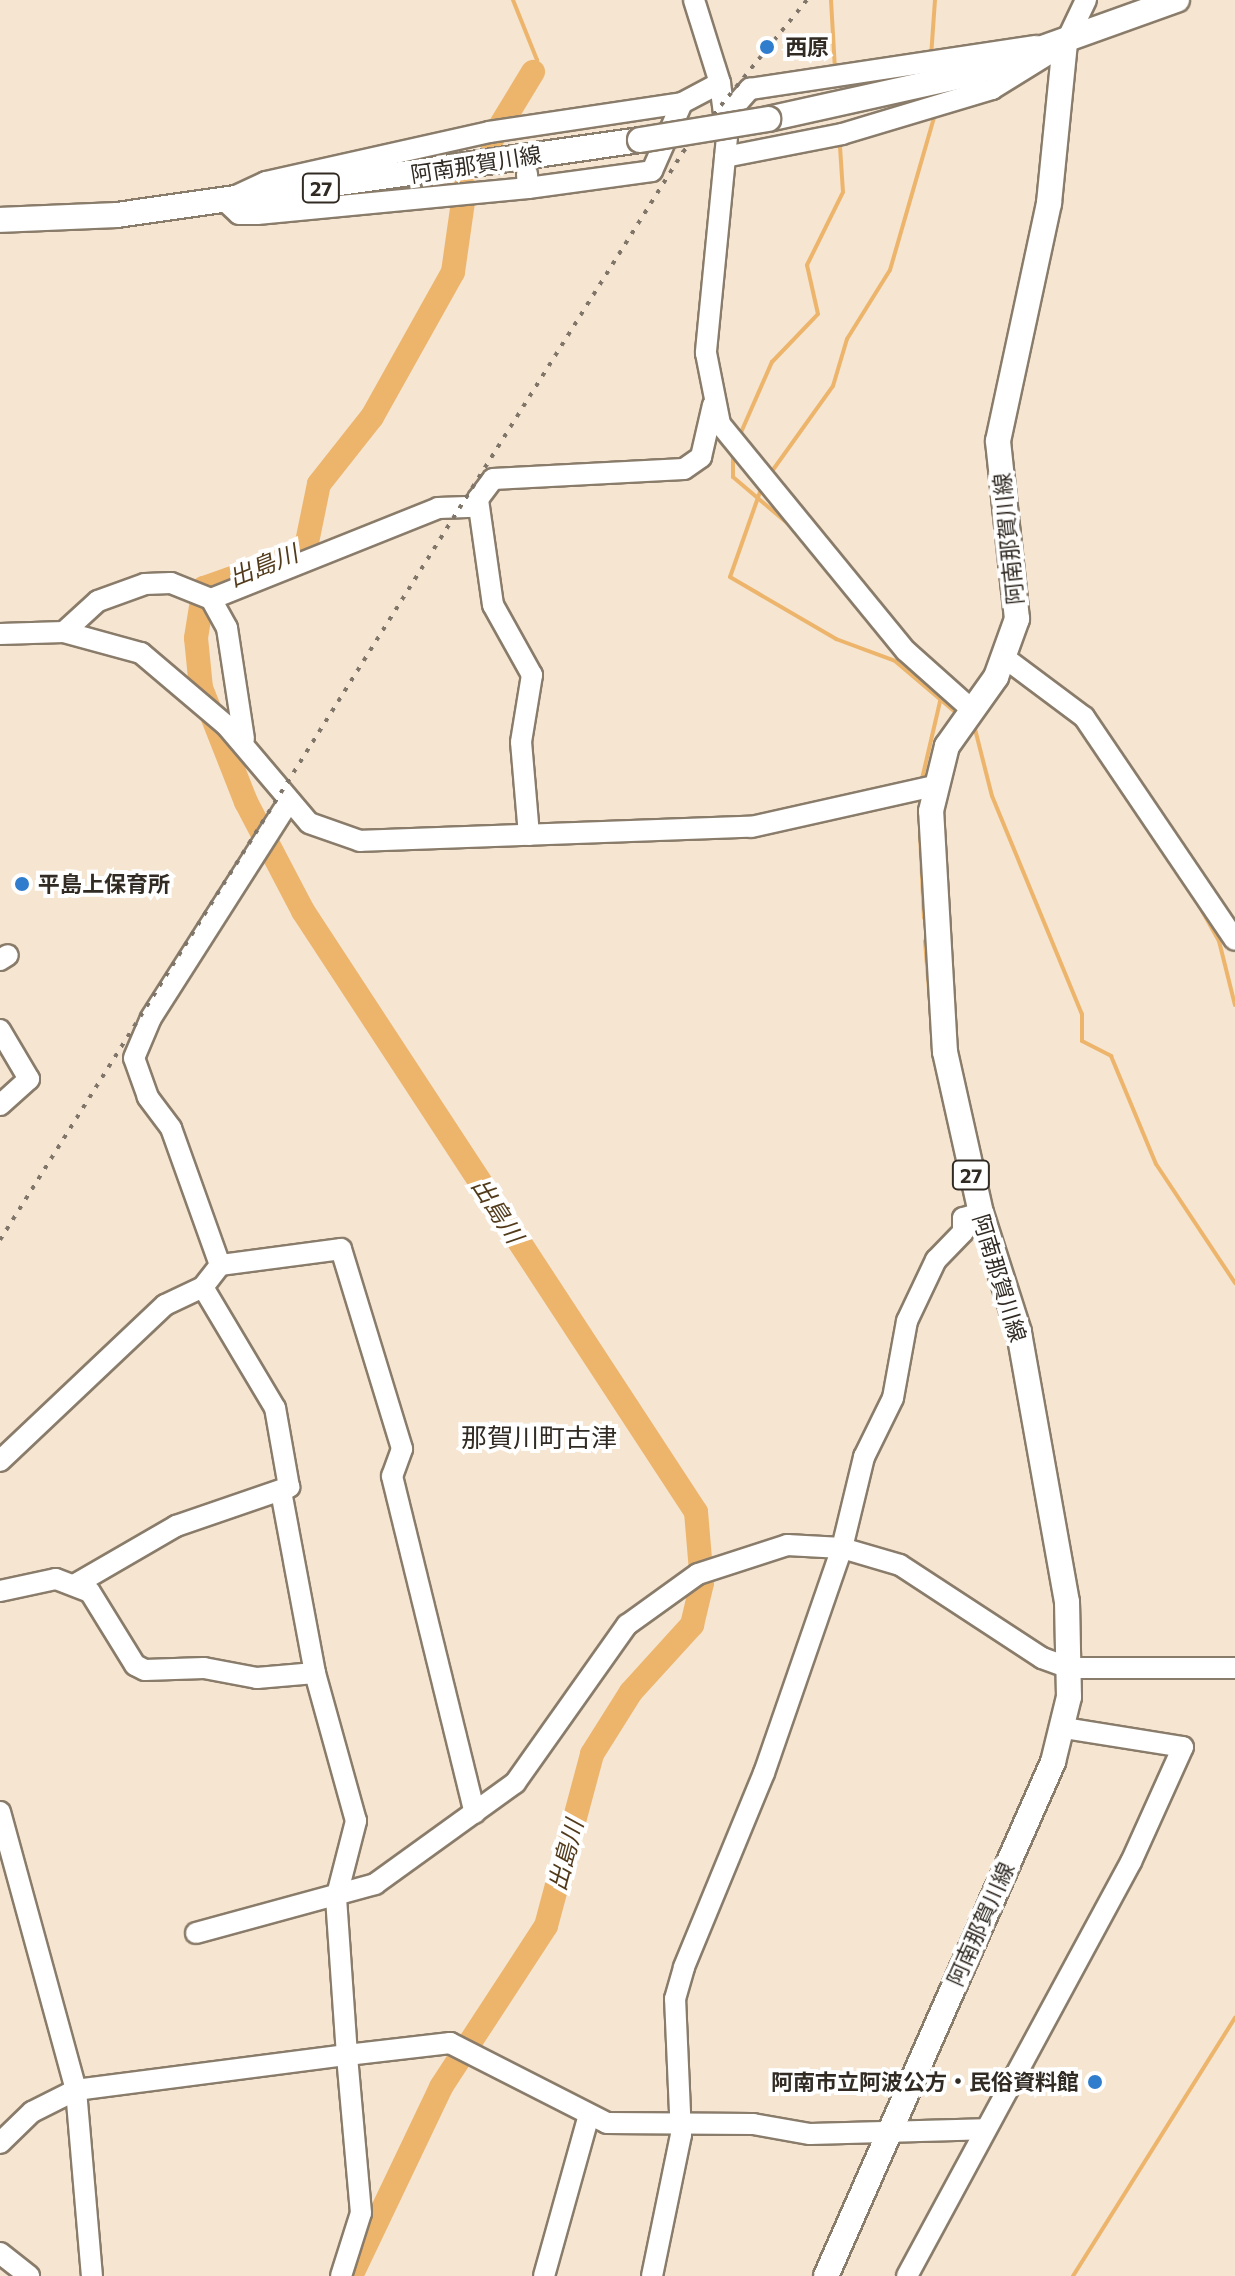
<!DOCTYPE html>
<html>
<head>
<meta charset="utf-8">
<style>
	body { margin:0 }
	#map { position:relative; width:1235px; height:2276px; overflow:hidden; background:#f5e5d1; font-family:Commissioner,"Noto Sans JP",sans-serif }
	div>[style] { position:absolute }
	.stream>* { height:4px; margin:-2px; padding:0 2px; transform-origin:2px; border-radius:2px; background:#edb56c }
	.river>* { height:24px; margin:-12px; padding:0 12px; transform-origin:12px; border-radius:12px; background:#edb56c }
	.roads { filter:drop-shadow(2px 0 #8a7c6a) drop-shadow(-2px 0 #8a7c6a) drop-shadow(0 2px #8a7c6a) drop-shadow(0 -2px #8a7c6a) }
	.minor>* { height:20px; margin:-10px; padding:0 10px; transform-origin:10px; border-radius:10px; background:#fff }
	.major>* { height:24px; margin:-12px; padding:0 12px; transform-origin:12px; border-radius:12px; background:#fff }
	.rail>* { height:4px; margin-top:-2px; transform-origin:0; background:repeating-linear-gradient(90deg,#7f7569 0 4px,transparent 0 12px) }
	.bridges { filter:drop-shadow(2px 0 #8a7c6a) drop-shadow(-2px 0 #8a7c6a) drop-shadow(0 2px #8a7c6a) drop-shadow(0 -2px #8a7c6a) }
	.major-bridge>* { height:24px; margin:-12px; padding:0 12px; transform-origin:12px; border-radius:12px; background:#fff }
	.dots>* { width:22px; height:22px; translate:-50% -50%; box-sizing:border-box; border:4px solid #fff; border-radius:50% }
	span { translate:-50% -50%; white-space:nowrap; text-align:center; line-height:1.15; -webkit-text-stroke:8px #fff; paint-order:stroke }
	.shield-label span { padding:2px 6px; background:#fff; border:2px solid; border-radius:6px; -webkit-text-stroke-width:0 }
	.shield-label { font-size:20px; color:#312b24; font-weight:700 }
	.poi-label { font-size:22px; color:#312b24; font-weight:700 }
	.left { translate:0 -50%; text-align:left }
	.right { translate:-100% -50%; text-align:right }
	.street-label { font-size:22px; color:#312b24 }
	.water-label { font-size:24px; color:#523b1b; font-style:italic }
	.quarter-label { font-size:26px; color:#312b24 }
</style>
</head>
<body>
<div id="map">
	<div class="stream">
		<i style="left:513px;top:0;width:65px;rotate:68.2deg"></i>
		<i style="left:537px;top:60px;width:13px;rotate:108deg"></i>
		<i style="left:831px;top:0;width:69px;rotate:86.7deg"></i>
		<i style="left:931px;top:57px;width:57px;rotate:-86deg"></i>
		<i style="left:739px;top:437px;width:82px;rotate:-66.3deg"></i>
		<i style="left:772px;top:362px;width:66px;rotate:-46.2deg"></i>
		<i style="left:818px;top:314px;width:50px;rotate:-102.7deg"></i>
		<i style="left:807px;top:265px;width:81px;rotate:-63.7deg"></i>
		<i style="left:843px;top:192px;width:45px;rotate:-93.8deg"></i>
		<i style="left:733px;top:456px;width:21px;rotate:90deg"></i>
		<i style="left:733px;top:477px;width:80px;rotate:40.4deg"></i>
		<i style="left:770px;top:474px;width:108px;rotate:-54.4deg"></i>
		<i style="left:833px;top:386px;width:49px;rotate:-73.4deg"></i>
		<i style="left:847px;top:339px;width:81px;rotate:-58.1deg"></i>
		<i style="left:890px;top:270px;width:158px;rotate:-73.9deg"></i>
		<i style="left:761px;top:489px;width:93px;rotate:109.4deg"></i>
		<i style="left:730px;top:577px;width:123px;rotate:30.3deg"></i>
		<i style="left:836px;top:639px;width:63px;rotate:20.4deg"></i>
		<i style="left:895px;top:661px;width:85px;rotate:40.2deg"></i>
		<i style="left:974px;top:725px;width:73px;rotate:75.8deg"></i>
		<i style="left:992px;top:796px;width:236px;rotate:67.6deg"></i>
		<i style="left:1082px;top:1014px;width:27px;rotate:90deg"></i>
		<i style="left:1082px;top:1041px;width:33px;rotate:27deg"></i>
		<i style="left:1111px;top:1056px;width:117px;rotate:67.4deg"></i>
		<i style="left:1156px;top:1164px;width:143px;rotate:56.4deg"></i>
		<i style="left:922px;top:779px;width:88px;rotate:-76.9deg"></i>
		<i style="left:920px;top:834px;width:84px;rotate:87.3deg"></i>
		<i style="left:1196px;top:900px;width:47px;rotate:60.7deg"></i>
		<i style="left:1219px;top:941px;width:66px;rotate:76deg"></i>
		<i style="left:925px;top:941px;width:85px;rotate:85.3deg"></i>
		<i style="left:951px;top:1133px;width:75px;rotate:77.6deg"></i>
		<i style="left:1073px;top:2276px;width:305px;rotate:-57.9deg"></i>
	</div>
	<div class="river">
		<i style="left:491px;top:141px;width:81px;rotate:-58.7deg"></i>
		<i style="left:351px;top:2276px;width:209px;rotate:-64.5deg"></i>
		<i style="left:441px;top:2087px;width:192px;rotate:-56.9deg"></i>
		<i style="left:546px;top:1926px;width:178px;rotate:-75deg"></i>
		<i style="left:592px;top:1754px;width:73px;rotate:-57.8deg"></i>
		<i style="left:631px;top:1692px;width:91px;rotate:-47.7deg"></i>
		<i style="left:692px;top:1625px;width:43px;rotate:-76.6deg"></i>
		<i style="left:702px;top:1583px;width:71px;rotate:-94.8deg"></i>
		<i style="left:696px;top:1512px;width:718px;rotate:-123.18deg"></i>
		<i style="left:303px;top:911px;width:123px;rotate:-117.6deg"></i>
		<i style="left:246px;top:802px;width:123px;rotate:-111.5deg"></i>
		<i style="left:201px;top:688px;width:50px;rotate:-95.7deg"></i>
		<i style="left:196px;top:638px;width:51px;rotate:-80.9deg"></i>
		<i style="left:204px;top:588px;width:107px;rotate:-19.6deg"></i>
		<i style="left:305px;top:552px;width:69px;rotate:-78.4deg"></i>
		<i style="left:319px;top:484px;width:85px;rotate:-51.7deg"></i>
		<i style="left:372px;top:417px;width:166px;rotate:-60.8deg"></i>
		<i style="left:453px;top:272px;width:85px;rotate:-81.9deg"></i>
	</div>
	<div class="roads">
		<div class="minor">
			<i style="left:720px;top:83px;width:54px;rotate:82.6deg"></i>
			<i style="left:727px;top:137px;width:217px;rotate:95.6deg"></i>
			<i style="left:706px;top:353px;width:72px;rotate:78.8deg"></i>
			<i style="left:720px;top:424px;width:293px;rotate:50.7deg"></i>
			<i style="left:906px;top:651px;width:87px;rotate:41.7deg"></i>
			<i style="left:727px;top:115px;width:35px;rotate:-49deg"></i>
			<i style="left:750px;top:89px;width:289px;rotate:-8.6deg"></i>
			<i style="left:725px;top:157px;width:119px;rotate:-11.1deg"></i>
			<i style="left:842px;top:134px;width:157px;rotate:-16.7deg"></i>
			<i style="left:992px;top:89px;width:86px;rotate:-31.7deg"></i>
			<i style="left:1065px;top:44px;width:49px;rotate:-64.5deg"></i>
			<i style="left:527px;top:174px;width:14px;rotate:86deg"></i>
			<i style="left:528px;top:188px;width:125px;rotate:-7.8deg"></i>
			<i style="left:652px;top:171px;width:74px;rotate:-66.2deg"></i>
			<i style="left:528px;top:188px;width:272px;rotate:174.5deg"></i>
			<i style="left:257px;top:214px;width:18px;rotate:180deg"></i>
			<i style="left:239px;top:214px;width:19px;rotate:-137deg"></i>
			<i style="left:225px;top:201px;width:45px;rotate:-24.9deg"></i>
			<i style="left:266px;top:182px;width:229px;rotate:-12.6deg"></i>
			<i style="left:489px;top:132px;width:195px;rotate:-8.5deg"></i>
			<i style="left:682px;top:103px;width:43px;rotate:-27.8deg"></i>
			<i style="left:720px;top:83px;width:87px;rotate:-107.4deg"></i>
			<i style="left:211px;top:599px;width:245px;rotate:-21.8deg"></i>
			<i style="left:438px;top:508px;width:37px;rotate:-2deg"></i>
			<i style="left:64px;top:632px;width:46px;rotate:-42.4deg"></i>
			<i style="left:98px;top:601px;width:50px;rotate:-19.9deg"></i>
			<i style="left:145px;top:584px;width:26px;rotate:-2deg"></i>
			<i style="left:171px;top:583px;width:43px;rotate:21.8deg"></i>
			<i style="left:211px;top:599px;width:33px;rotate:61deg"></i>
			<i style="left:227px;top:628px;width:112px;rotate:81.3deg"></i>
			<i style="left:0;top:634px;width:64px;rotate:-1.8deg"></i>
			<i style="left:64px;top:632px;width:80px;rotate:15.3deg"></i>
			<i style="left:141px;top:653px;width:111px;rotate:40.3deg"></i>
			<i style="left:226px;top:725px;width:128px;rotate:49.7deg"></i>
			<i style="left:309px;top:823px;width:54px;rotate:19.4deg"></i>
			<i style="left:360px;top:841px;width:391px;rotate:-2.1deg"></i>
			<i style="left:751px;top:827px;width:189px;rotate:-12.6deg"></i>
			<i style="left:1005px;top:658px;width:99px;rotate:36.8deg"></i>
			<i style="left:1084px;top:717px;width:269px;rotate:55.9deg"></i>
			<i style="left:529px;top:835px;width:93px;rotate:-94.9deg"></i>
			<i style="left:521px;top:742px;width:68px;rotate:-80.7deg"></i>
			<i style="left:532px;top:675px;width:80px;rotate:-119.1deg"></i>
			<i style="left:493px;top:605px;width:107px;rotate:-98.1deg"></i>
			<i style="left:478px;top:499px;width:25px;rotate:-53deg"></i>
			<i style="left:493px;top:479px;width:191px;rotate:-3deg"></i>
			<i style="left:684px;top:469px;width:21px;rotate:-35deg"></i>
			<i style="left:701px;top:457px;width:53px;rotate:-77deg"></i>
			<i style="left:0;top:960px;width:9px;rotate:-32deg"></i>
			<i style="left:0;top:1030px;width:57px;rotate:59.4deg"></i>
			<i style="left:29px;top:1079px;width:39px;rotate:138deg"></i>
			<i style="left:220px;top:1265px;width:122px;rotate:-7.5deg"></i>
			<i style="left:341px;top:1249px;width:209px;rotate:73deg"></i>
			<i style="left:402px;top:1449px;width:29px;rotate:110deg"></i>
			<i style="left:392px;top:1476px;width:347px;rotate:76.2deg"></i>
			<i style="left:0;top:1461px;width:227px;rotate:-43.4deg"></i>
			<i style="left:165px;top:1305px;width:42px;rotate:-25.3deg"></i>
			<i style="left:203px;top:1287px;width:28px;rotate:-52deg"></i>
			<i style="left:220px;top:1265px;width:145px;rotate:-109.7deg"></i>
			<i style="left:171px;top:1128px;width:39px;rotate:-127deg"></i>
			<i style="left:148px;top:1097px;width:41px;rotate:-109.7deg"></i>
			<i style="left:134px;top:1058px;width:43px;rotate:-67deg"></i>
			<i style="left:151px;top:1018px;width:257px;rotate:-57.5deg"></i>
			<i style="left:76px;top:1584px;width:116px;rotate:-30.1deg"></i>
			<i style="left:176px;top:1526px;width:120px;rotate:-19deg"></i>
			<i style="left:289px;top:1487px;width:80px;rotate:-100deg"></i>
			<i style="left:275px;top:1408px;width:141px;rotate:-120.8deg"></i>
			<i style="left:0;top:1591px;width:57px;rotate:-12.1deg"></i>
			<i style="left:56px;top:1579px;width:36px;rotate:21deg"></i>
			<i style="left:90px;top:1592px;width:86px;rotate:58.3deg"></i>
			<i style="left:135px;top:1665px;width:11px;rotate:27deg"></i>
			<i style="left:145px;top:1670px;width:59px;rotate:-1.9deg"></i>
			<i style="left:204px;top:1668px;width:54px;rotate:10.7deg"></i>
			<i style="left:257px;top:1678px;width:58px;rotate:-4.9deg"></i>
			<i style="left:0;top:1812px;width:288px;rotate:74.7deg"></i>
			<i style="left:76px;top:2090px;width:187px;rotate:85.1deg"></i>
			<i style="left:196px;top:1933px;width:186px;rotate:-15.3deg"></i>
			<i style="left:375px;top:1884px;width:173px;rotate:-35.8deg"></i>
			<i style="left:515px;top:1783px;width:194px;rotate:-54.7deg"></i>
			<i style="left:627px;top:1625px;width:87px;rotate:-35.7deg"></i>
			<i style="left:698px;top:1574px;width:94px;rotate:-18deg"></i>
			<i style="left:787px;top:1545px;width:55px;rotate:3.1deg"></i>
			<i style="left:842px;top:1548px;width:60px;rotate:16.3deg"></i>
			<i style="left:900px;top:1565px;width:170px;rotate:33.2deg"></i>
			<i style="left:1042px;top:1658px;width:30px;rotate:20deg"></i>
			<i style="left:1070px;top:1668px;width:165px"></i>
			<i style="left:0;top:2143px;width:45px;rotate:-44.1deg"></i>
			<i style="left:32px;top:2112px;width:49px;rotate:-26.6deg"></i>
			<i style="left:76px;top:2090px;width:273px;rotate:-7.4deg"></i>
			<i style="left:347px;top:2055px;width:156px;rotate:-94deg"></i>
			<i style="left:336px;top:1899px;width:81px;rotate:-75.6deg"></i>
			<i style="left:356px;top:1821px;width:154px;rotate:-105.5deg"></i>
			<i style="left:315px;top:1673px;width:185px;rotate:-100.6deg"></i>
			<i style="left:0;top:2253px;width:37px;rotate:38deg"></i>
			<i style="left:341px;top:2276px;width:66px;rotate:-72.4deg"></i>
			<i style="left:361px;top:2213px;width:159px;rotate:-95.1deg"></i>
			<i style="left:347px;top:2055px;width:104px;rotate:-6.6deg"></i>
			<i style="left:450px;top:2043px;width:176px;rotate:27deg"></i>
			<i style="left:607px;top:2123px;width:146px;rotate:0.4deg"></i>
			<i style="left:753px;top:2124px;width:58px;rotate:10deg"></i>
			<i style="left:810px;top:2134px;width:174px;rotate:-1.6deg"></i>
			<i style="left:544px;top:2276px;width:164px;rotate:-74.4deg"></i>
			<i style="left:652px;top:2276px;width:144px;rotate:-78.4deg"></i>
			<i style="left:681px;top:2135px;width:136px;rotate:-92.5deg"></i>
			<i style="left:675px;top:1999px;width:33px;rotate:-74deg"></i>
			<i style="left:684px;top:1967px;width:210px;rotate:-67.6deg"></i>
			<i style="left:764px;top:1773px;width:238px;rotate:-70.9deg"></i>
			<i style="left:842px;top:1548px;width:94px;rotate:-76.4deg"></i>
			<i style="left:864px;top:1457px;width:66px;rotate:-63.8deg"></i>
			<i style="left:893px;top:1398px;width:78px;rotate:-79.7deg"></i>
			<i style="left:907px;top:1321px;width:68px;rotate:-64.6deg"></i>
			<i style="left:936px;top:1260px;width:39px;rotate:-46deg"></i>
			<i style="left:963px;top:1232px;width:14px;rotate:-90deg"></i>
			<i style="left:963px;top:1218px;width:19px;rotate:-16deg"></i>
			<i style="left:907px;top:2276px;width:471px;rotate:-61.6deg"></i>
			<i style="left:1131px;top:1862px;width:126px;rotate:-65.7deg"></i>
			<i style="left:1183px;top:1747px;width:121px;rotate:-170.9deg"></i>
		</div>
		<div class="major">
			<i style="left:768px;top:119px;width:204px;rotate:-12.5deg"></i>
			<i style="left:967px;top:75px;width:223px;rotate:-19.7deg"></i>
			<i style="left:0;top:220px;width:117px;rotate:-2.4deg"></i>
			<i style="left:117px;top:215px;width:528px;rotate:-8.16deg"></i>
			<i style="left:826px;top:2276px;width:562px;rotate:-66.17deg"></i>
			<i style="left:1053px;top:1762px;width:67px;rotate:-76.2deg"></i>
			<i style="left:1069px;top:1697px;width:95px;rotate:-91.2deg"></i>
			<i style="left:1067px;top:1602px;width:274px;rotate:-100.1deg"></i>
			<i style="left:1019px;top:1332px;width:125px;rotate:-107.7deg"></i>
			<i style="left:981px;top:1213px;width:165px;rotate:-102.6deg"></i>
			<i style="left:945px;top:1052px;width:241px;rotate:-93.3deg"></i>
			<i style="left:931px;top:811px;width:67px;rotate:-76.2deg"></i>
			<i style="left:947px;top:746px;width:85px;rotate:-54.6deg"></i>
			<i style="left:996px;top:677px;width:62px;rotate:-70.1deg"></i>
			<i style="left:1017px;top:619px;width:179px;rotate:-96.1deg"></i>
			<i style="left:998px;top:441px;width:243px;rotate:-77.9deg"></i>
			<i style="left:1049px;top:203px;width:160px;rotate:-84.3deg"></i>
		</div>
	</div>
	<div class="rail">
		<i style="left:0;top:1240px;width:1285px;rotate:-57.88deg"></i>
		<i style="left:683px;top:152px;width:196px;rotate:-50.8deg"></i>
	</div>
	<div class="bridges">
		<div class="major-bridge">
			<i style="left:640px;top:140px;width:130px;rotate:-9.3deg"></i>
		</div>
	</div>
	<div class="dots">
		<i style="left:767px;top:47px;background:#317dcd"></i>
		<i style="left:22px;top:884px;background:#317dcd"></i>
		<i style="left:1095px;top:2082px;background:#317dcd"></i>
	</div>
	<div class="shield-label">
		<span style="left:321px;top:188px">27</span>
		<span style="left:971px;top:1175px">27</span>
	</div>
	<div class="poi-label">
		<span class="left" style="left:785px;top:47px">西原</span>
		<span class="left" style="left:38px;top:884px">平島上保育所</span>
		<span class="right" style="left:1079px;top:2082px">阿南市立阿波公方・民俗資料館</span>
	</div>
	<div class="street-label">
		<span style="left:476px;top:164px;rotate:-9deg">阿南那賀川線</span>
		<span style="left:1008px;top:539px;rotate:-96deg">阿南那賀川線</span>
		<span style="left:1000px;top:1278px;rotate:73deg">阿南那賀川線</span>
		<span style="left:980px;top:1924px;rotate:-66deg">阿南那賀川線</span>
	</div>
	<div class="water-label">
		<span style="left:263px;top:565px;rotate:-22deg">出島川</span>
		<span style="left:498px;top:1210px;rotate:57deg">出島川</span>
		<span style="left:565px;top:1855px;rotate:-75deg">出島川</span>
	</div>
	<div class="quarter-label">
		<span style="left:539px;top:1437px">那賀川町古津</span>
	</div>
</div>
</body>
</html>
